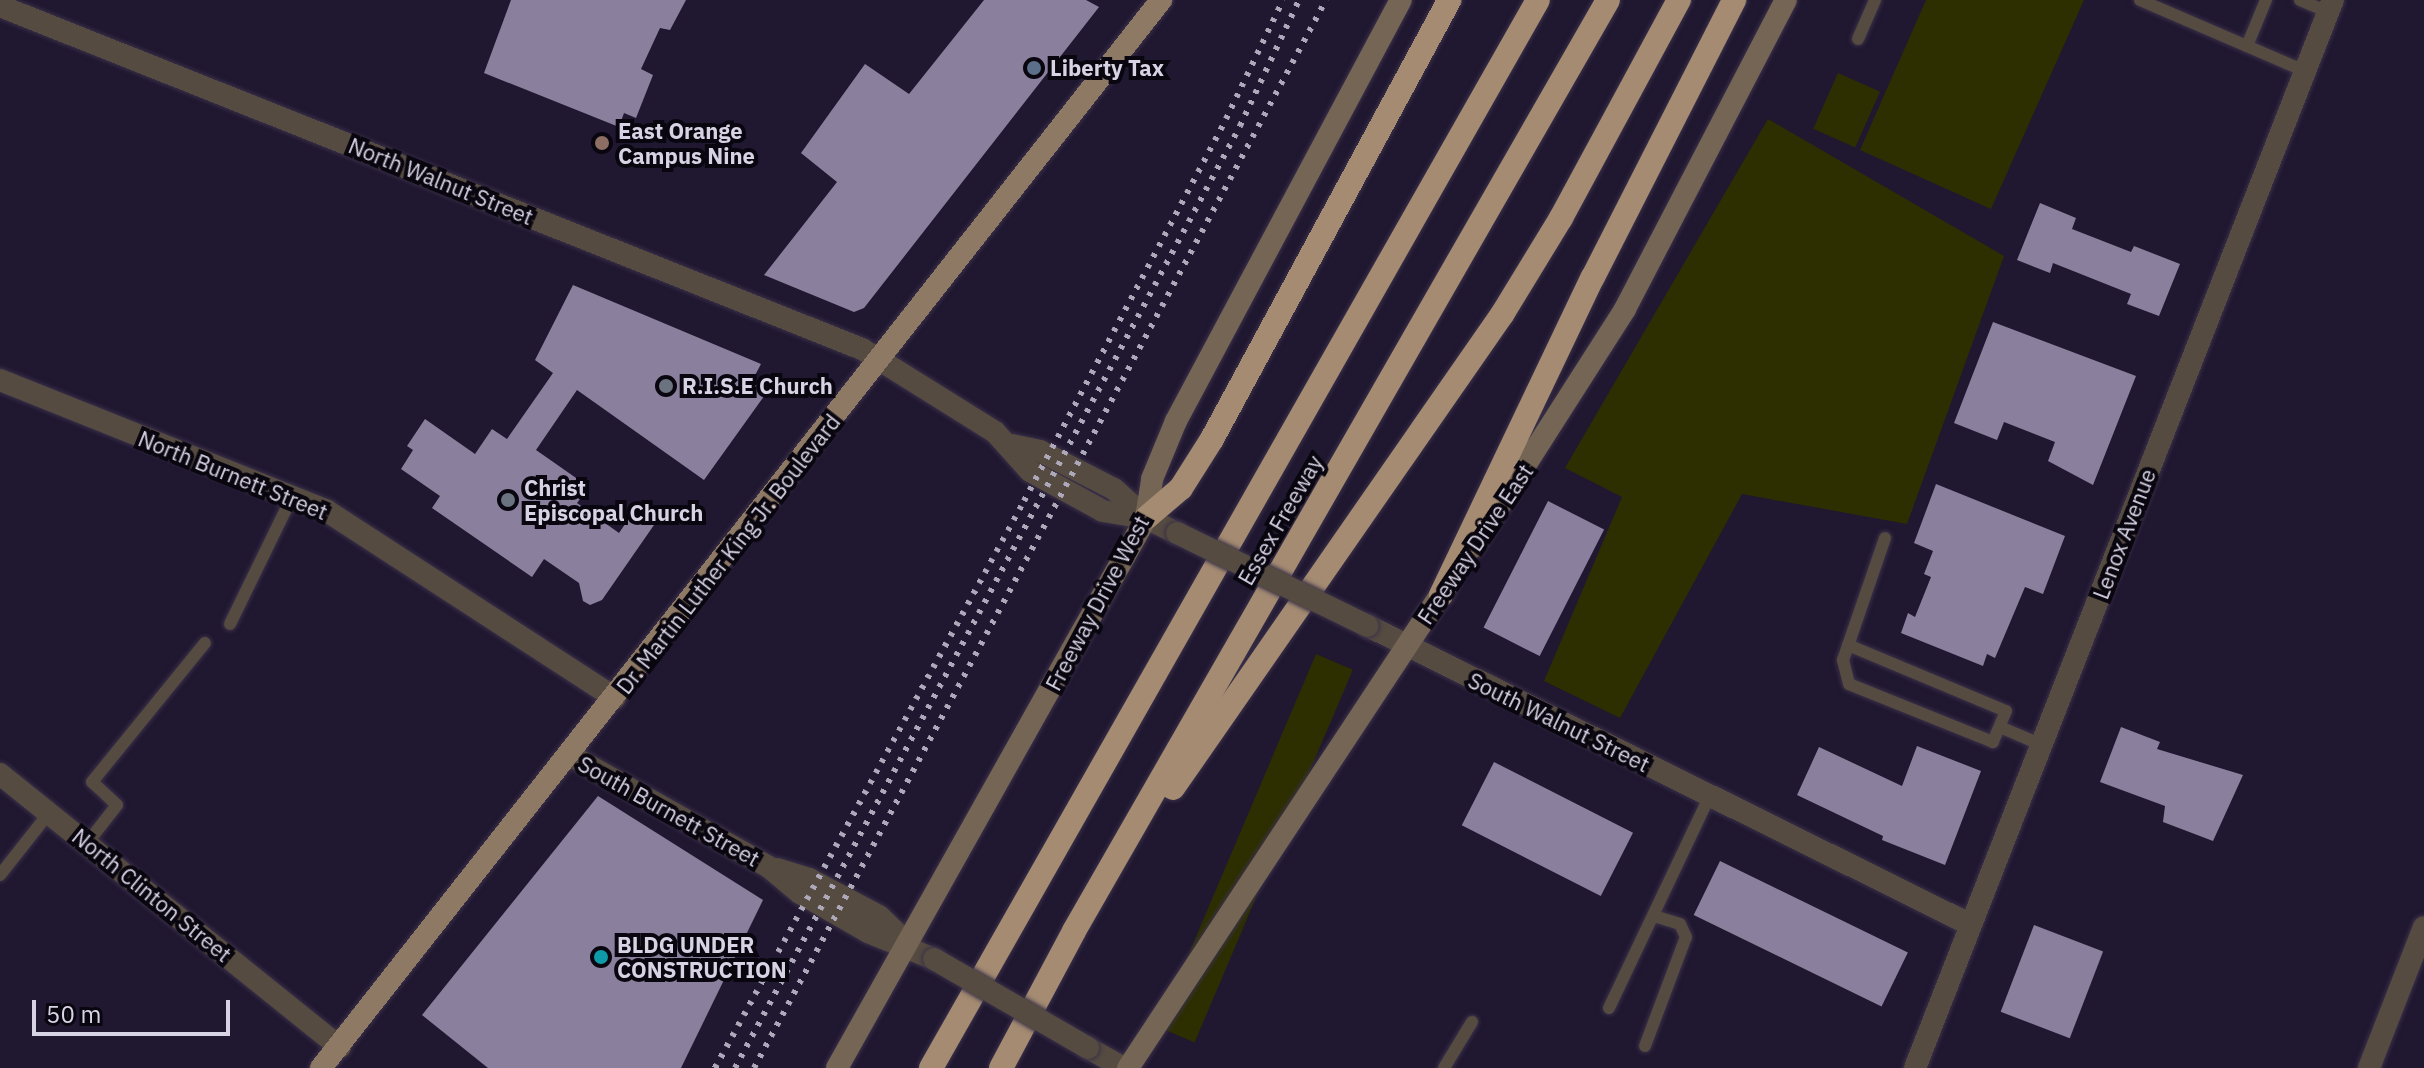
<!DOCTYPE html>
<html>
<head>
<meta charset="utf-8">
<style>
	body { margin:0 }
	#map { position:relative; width:2424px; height:1068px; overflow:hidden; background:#201730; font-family:"IBM Plex Sans",sans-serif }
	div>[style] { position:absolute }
	.green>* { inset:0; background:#2d2f00; transform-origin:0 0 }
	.building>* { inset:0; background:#8a809e; transform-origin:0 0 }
	.roads { filter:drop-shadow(0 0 2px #3a3149) drop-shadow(0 0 2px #3a3149) }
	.service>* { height:12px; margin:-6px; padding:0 6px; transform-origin:6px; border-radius:6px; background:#554b41 }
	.minor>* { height:22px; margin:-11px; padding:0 11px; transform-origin:11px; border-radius:11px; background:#554b41 }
	.tertiary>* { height:22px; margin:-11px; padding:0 11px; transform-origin:11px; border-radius:11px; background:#554b41 }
	.secondary>* { height:22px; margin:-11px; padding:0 11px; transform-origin:11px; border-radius:11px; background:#756555 }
	.primary>* { height:22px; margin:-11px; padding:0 11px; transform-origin:11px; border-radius:11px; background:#8e7965 }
	.motorway>* { height:24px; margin:-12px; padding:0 12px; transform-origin:12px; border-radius:12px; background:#a48b72 }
	.rail>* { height:6px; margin-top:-3px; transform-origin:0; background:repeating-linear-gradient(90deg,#aea8bb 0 4px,transparent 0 12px) }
	.bridges { filter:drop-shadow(0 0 2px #3a3149) drop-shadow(0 0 2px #3a3149) }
	.minor-bridge>* { height:22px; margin:-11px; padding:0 11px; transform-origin:11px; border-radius:11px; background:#554b41 }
	.dots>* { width:22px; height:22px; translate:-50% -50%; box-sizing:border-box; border:4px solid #09060f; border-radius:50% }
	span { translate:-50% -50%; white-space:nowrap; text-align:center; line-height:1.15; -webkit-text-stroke:8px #09060f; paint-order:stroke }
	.poi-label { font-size:22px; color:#d8d3e4; font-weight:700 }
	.left { translate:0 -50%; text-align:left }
	.street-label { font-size:22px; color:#d8d3e4 }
	.scale { position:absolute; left:32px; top:1000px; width:198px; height:36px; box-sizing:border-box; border:4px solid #d8d3e4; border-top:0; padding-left:10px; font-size:24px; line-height:28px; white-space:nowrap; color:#d8d3e4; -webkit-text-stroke:6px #09060f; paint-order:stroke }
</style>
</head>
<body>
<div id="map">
	<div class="green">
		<div style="clip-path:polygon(1926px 0,2084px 0,1991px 209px,1860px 150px)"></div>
		<div style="left:1838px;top:73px;width:46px;height:61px;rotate:24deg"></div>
		<div style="clip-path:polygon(1768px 119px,2004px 256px,1907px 524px,1742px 494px,1620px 718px,1544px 681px,1622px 497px,1565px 468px)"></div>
		<div style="left:1316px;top:654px;width:40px;height:405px;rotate:23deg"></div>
	</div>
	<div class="building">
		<div style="clip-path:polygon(511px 0,686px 0,670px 30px,660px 28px,641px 69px,653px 75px,636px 118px,624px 113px,619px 127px,484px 73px)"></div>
		<div style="clip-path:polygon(984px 0,1086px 0,1099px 7px,864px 308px,854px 312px,764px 275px,837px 182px,801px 153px,865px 64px,909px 94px)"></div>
		<div style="clip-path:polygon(2040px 203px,2076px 218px,2072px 229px,2131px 252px,2134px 246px,2180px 264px,2159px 316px,2127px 304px,2131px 294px,2053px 263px,2050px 273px,2017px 260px)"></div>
		<div style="clip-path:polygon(573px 285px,761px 364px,752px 381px,767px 392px,704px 480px,577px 390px,536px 450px,589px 487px,577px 503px,619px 533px,634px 511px,654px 525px,602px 600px,590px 605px,583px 601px,579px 583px,544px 559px,532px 577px,432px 508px,440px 496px,401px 469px,413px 450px,407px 446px,425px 419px,475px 454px,492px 429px,507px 439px,553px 373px,535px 360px)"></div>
		<div style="clip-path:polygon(1993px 322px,2136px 376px,2093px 485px,2048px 461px,2055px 442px,2004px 422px,1997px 440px,1954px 423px)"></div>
		<div style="clip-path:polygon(1936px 484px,2065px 536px,2043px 594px,2025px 587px,1995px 658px,1987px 654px,1983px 666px,1901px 633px,1908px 613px,1915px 617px,1931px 577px,1924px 574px,1933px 551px,1914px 543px)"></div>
		<div style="left:1548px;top:501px;width:63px;height:142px;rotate:27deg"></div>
		<div style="clip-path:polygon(2121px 727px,2160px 742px,2157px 749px,2243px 775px,2213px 841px,2163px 822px,2165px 806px,2100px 782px)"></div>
		<div style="clip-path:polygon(1917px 746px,1981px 771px,1945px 865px,1882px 840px,1883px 836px,1797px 795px,1819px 747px,1902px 786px)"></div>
		<div style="left:1494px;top:762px;width:156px;height:71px;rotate:27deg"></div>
		<div style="clip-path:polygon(598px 796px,763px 900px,681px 1068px,488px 1068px,422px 1015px)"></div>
		<div style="left:1720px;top:861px;width:209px;height:60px;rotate:26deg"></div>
		<div style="left:2034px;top:925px;width:74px;height:93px;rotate:21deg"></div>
	</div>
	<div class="roads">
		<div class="service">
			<div style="left:2140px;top:0;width:180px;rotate:23.3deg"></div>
			<div style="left:2300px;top:0;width:30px;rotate:23deg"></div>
			<div style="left:1858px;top:39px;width:43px;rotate:-66.4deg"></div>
			<div style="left:2247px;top:46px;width:50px;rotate:-67.6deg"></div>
			<div style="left:230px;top:624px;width:141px;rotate:-64deg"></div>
			<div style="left:1848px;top:645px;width:171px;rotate:22.7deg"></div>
			<div style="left:2006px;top:711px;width:34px;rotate:113deg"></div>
			<div style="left:1993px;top:742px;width:155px;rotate:-158.1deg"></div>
			<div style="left:1849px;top:684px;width:25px;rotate:-104deg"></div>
			<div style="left:1843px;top:660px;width:129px;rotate:-71deg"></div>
			<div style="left:2000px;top:727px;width:46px;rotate:23.2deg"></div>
			<div style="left:88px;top:842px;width:47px;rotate:-51.9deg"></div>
			<div style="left:117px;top:805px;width:34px;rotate:-137deg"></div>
			<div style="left:92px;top:782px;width:179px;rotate:-50.9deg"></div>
			<div style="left:0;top:875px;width:79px;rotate:-51.7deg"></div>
			<div style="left:1609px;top:1008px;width:233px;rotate:-64.6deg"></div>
			<div style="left:1645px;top:1046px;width:116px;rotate:-69.4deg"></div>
			<div style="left:1686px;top:937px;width:14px;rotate:-115deg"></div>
			<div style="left:1680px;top:924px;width:28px;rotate:-163deg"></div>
			<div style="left:1444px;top:1068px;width:54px;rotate:-58.7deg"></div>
		</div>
		<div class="minor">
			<div style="left:0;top:6px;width:928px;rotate:21.7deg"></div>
			<div style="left:862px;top:349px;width:157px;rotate:32deg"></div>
			<div style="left:995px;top:432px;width:52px;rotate:48.1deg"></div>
			<div style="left:1030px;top:471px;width:83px;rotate:28.7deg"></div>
			<div style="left:1103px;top:511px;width:44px;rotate:9.2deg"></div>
			<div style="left:1146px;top:518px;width:34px;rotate:26deg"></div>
			<div style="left:0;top:380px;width:352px;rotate:21.8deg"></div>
			<div style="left:327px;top:511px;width:343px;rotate:33deg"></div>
			<div style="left:1012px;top:445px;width:29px;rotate:12deg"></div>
			<div style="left:1040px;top:451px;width:83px;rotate:27.2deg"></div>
			<div style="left:1114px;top:489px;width:43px;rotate:42.2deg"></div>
			<div style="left:1368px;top:626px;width:673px;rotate:26.37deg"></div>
			<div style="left:570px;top:755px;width:228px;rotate:29.4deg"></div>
			<div style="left:769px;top:867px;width:40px;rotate:40deg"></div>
			<div style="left:800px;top:893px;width:78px;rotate:29.8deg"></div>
			<div style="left:868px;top:932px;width:71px;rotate:22.2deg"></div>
			<div style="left:777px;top:869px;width:34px;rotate:17deg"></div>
			<div style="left:809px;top:879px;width:79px;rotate:27.9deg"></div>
			<div style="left:879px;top:916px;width:33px;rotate:44deg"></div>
			<div style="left:1088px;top:1048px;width:41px;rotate:29.1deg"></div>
			<div style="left:1915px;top:1068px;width:1147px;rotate:-68.63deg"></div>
			<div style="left:2369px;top:1068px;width:151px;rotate:-68.7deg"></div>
		</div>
		<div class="tertiary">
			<div style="left:0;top:774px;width:436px;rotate:38.8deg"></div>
		</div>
		<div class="secondary">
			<div style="left:1473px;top:547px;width:282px;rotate:-57.4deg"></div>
			<div style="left:1625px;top:309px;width:348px;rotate:-62.5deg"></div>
			<div style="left:837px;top:1068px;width:631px;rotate:-60.67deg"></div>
			<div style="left:1146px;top:518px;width:39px;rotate:-81deg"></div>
			<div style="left:1152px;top:479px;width:63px;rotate:-67.5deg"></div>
			<div style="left:1176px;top:421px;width:477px;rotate:-61.9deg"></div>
			<div style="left:1128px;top:1068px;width:582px;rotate:-56.56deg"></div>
		</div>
		<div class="primary">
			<div style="left:321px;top:1068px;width:1359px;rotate:-51.81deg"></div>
		</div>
		<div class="motorway">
			<div style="left:1146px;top:518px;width:46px;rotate:-40.6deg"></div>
			<div style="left:1181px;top:488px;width:58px;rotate:-57.7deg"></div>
			<div style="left:1212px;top:439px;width:499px;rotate:-61.6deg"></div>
			<div style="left:1441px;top:595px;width:352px;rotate:-64.5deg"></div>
			<div style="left:1593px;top:277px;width:311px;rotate:-63deg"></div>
			<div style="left:1173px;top:788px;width:578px;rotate:-55.21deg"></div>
			<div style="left:1503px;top:313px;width:111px;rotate:-58.6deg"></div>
			<div style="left:1561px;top:218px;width:248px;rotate:-61.6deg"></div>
			<div style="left:931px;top:1068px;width:1228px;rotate:-60.39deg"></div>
			<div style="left:1001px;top:1068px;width:155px;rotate:-61.9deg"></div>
			<div style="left:1074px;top:931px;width:1073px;rotate:-60.16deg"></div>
		</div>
	</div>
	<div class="rail">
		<div style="left:715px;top:1068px;width:646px;rotate:-61.41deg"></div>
		<div style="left:1024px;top:501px;width:432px;rotate:-62.1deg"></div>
		<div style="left:1226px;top:119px;width:132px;rotate:-64.4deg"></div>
		<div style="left:735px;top:1068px;width:1069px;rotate:-61.8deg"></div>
		<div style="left:1240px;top:126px;width:139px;rotate:-64.9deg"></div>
		<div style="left:754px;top:1068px;width:1212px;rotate:-61.83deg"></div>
	</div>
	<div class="bridges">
		<div class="minor-bridge">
			<div style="left:1177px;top:533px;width:212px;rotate:26deg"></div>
			<div style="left:934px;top:959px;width:178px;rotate:30deg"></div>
		</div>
	</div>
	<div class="dots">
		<div style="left:1034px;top:68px;background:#5c6f8a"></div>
		<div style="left:602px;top:143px;background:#8d6e63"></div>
		<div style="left:666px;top:386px;background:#6b7280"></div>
		<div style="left:508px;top:500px;background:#6b7280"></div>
		<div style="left:601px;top:957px;background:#0f9aa8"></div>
	</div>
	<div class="poi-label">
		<span class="left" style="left:1050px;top:68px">Liberty Tax</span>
		<span class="left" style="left:618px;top:143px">East Orange<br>Campus Nine</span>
		<span class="left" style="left:682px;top:386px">R.I.S.E Church</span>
		<span class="left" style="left:524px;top:500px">Christ<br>Episcopal Church</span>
		<span class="left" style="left:617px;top:957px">BLDG UNDER<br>CONSTRUCTION</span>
	</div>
	<div class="street-label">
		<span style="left:441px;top:181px;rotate:22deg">North Walnut Street</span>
		<span style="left:233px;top:475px;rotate:22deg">North Burnett Street</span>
		<span style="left:1280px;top:520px;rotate:-60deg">Essex Freeway</span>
		<span style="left:2124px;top:534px;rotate:-69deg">Lenox Avenue</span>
		<span style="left:1475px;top:544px;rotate:-56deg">Freeway Drive East</span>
		<span style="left:728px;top:554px;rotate:-52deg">Dr. Martin Luther King Jr. Boulevard</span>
		<span style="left:1097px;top:603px;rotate:-62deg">Freeway Drive West</span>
		<span style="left:1559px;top:722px;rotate:26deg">South Walnut Street</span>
		<span style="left:669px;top:811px;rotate:29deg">South Burnett Street</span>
		<span style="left:152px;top:895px;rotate:39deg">North Clinton Street</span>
	</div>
	<div class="scale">50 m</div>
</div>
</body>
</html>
